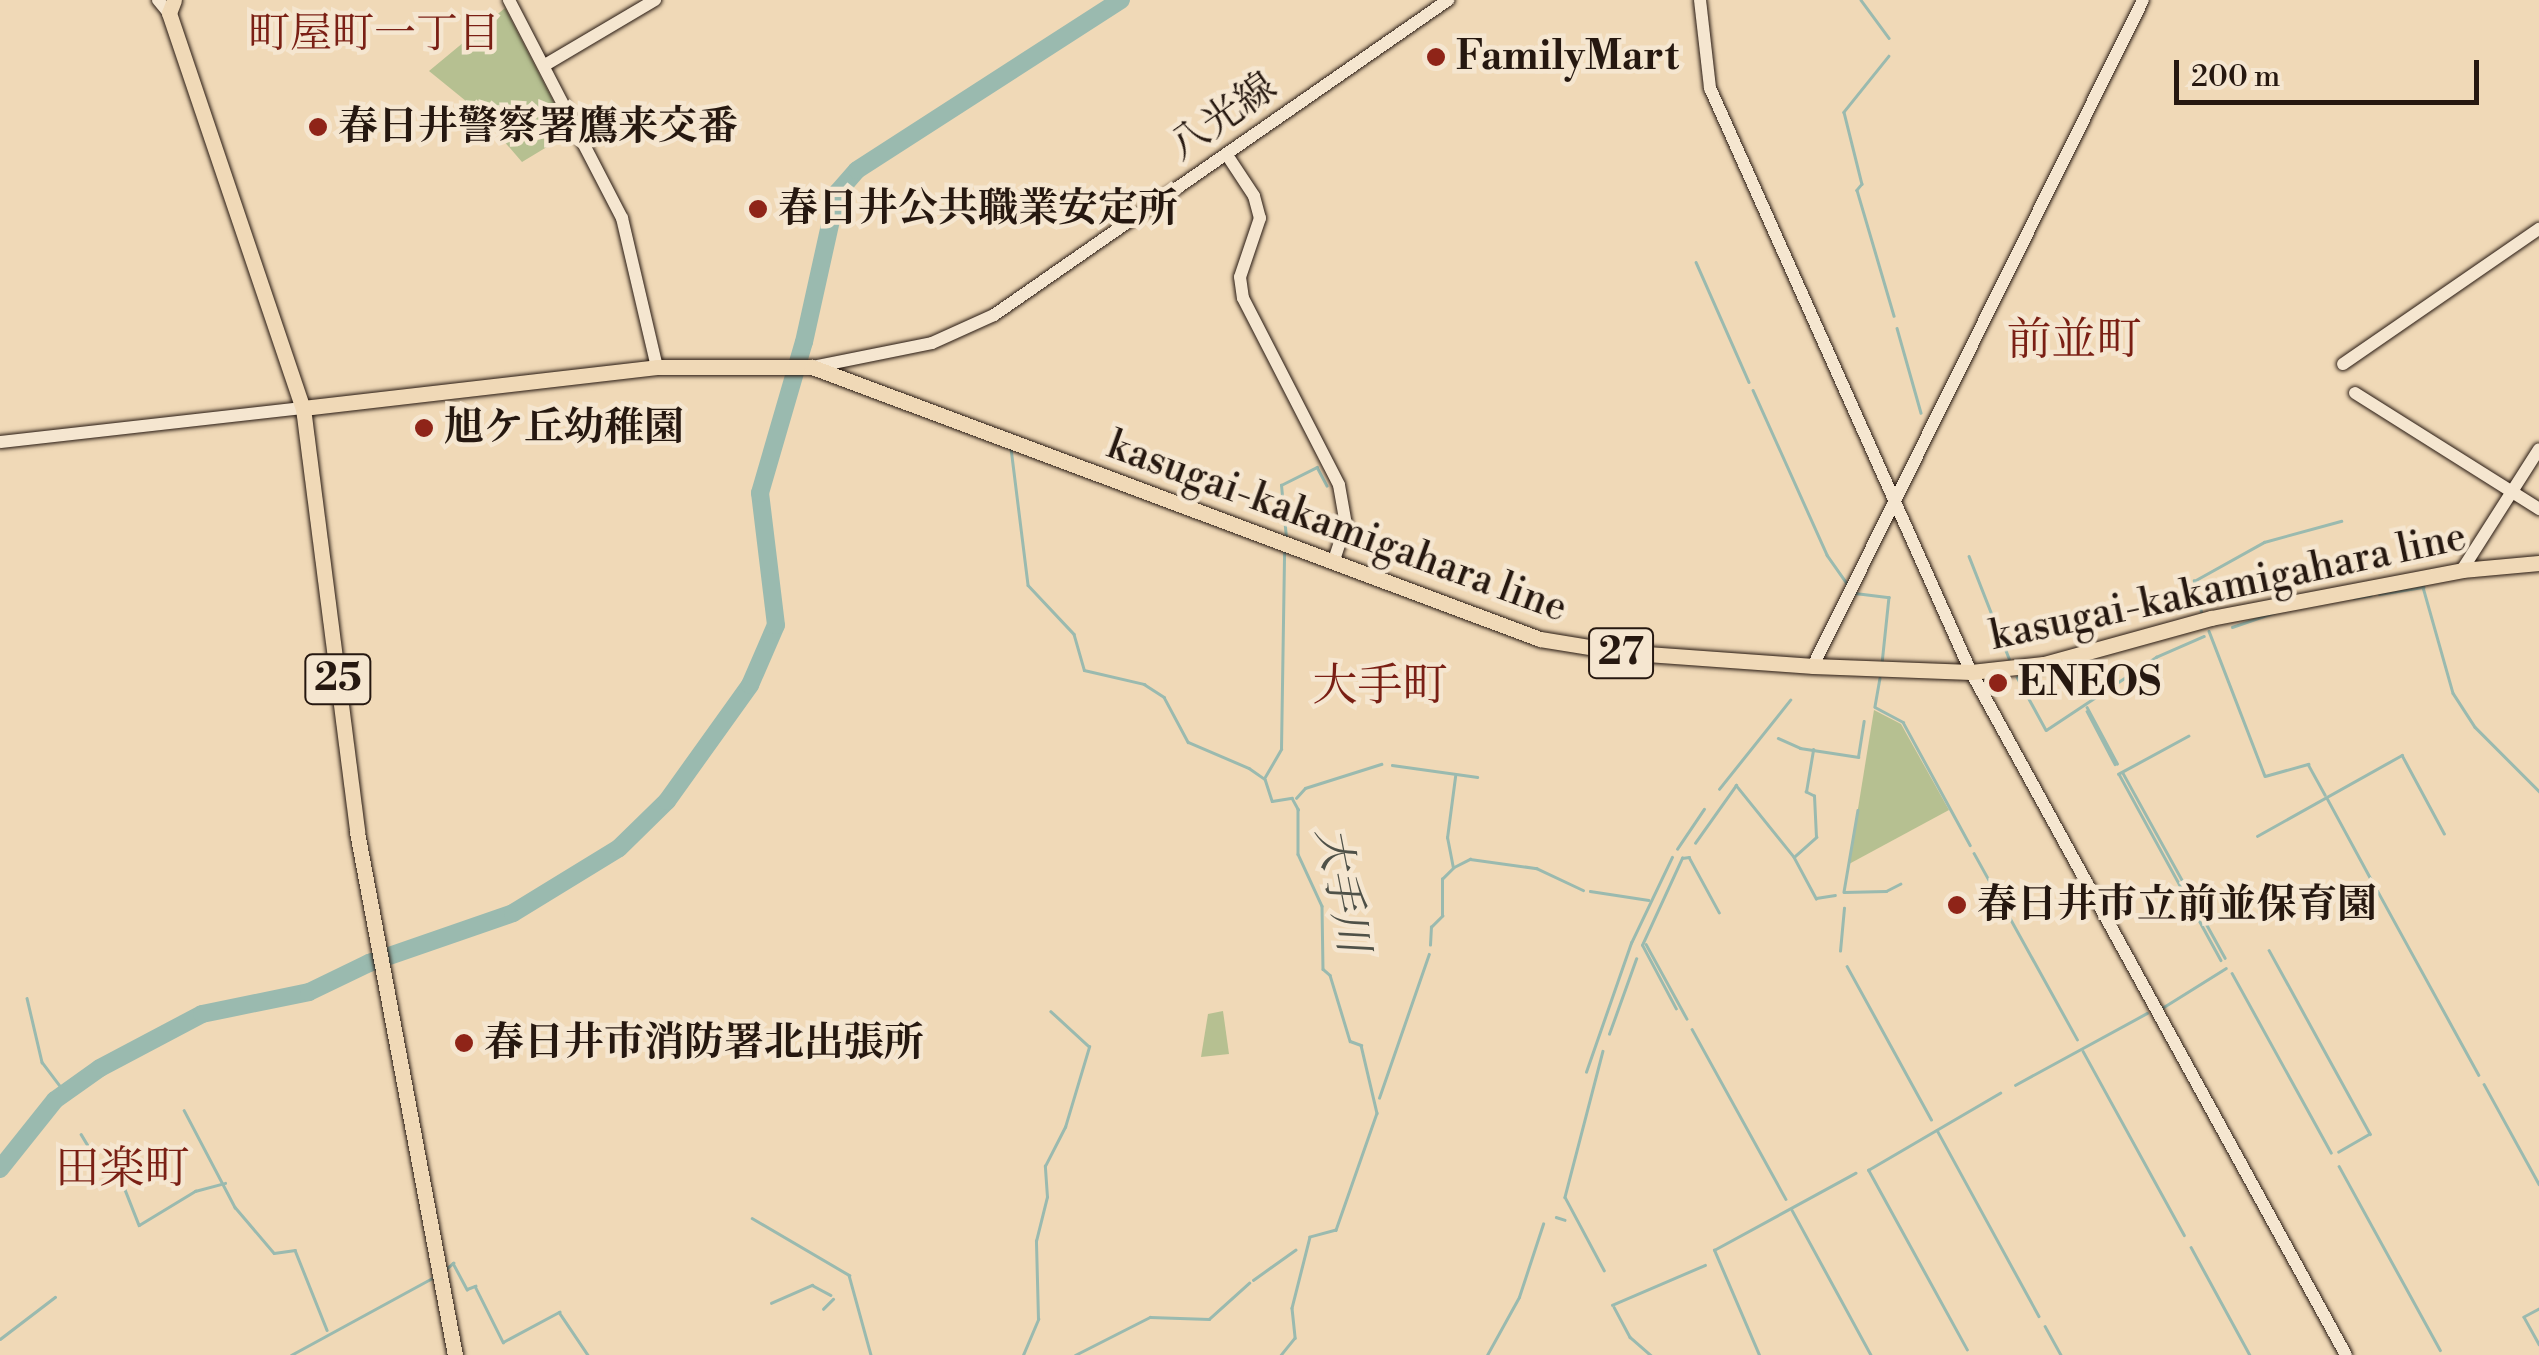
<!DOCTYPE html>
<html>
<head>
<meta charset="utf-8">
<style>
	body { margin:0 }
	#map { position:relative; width:2539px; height:1355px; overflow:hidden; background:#f0d9b7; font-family:"Libre Bodoni","Noto Serif JP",serif }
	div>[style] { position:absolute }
	.green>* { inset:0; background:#b6c091 }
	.stream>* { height:2.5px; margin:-1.25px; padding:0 1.25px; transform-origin:1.25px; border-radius:1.25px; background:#9abaaf }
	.river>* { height:18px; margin:-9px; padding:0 9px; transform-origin:9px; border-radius:9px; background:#9abaaf }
	.roads { filter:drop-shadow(0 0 2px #261810) drop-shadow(0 0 2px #261810) }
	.secondary>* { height:12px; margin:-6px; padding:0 6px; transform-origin:6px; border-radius:6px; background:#f5e6d0 }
	.primary>* { height:15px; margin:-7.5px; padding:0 7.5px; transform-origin:7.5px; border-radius:7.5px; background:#f0d9b7 }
	.dots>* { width:28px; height:28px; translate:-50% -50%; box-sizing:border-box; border:5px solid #f5e6d0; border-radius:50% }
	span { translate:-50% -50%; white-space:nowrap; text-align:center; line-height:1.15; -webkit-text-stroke:9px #f5e6d0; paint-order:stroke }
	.shield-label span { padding:2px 8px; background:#f5e6d0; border:2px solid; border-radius:8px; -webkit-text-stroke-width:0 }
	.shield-label { font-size:38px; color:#261810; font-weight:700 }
	.poi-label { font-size:40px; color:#261810; font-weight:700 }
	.left { translate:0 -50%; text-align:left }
	.street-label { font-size:40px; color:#261810 }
	.neighbourhood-label { font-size:42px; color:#7a1f14 }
	.water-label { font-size:42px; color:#4f5148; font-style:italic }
	.quarter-label { font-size:45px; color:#7a1f14 }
	.scale { position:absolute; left:2174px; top:60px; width:305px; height:45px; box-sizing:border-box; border:5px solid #261810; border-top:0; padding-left:12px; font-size:30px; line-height:35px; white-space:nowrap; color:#261810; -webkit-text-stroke:8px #f5e6d0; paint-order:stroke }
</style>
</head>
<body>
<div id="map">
	<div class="green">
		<div style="clip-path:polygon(505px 8px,570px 133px,522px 162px,477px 110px,429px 71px)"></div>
		<div style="clip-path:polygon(1874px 710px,1901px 724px,1949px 810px,1849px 864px)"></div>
		<div style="clip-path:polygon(1223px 1011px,1229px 1054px,1201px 1057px,1208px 1014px)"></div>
	</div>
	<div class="stream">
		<div style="left:1861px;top:0;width:47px;rotate:53.6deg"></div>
		<div style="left:1889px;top:56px;width:72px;rotate:128.8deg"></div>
		<div style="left:1844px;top:112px;width:74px;rotate:76deg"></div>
		<div style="left:1862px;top:184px;width:8px;rotate:130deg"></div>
		<div style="left:1857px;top:190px;width:131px;rotate:73.6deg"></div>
		<div style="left:1696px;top:262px;width:131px;rotate:66.2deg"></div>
		<div style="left:1897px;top:328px;width:88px;rotate:74.2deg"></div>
		<div style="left:1753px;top:390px;width:181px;rotate:65.8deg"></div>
		<div style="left:1827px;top:555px;width:35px;rotate:55deg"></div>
		<div style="left:1011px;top:448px;width:138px;rotate:82.9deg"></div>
		<div style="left:1028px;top:585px;width:67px;rotate:46.8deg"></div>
		<div style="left:1074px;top:634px;width:37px;rotate:74deg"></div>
		<div style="left:1084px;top:670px;width:62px;rotate:13.1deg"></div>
		<div style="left:1144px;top:684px;width:24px;rotate:33deg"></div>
		<div style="left:1164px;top:697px;width:51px;rotate:61.9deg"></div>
		<div style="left:1188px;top:742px;width:66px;rotate:23.1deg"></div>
		<div style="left:1249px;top:768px;width:19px;rotate:35deg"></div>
		<div style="left:1265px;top:779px;width:23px;rotate:72deg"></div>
		<div style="left:1272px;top:801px;width:20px;rotate:-9deg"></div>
		<div style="left:1292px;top:798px;width:13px;rotate:61deg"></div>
		<div style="left:1298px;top:809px;width:45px;rotate:90deg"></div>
		<div style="left:1298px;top:854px;width:57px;rotate:65.2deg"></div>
		<div style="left:1322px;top:906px;width:63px;rotate:89.1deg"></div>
		<div style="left:1323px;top:969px;width:9px;rotate:41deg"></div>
		<div style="left:1330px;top:975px;width:69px;rotate:73.1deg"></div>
		<div style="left:1350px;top:1041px;width:12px;rotate:20deg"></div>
		<div style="left:1361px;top:1045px;width:70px;rotate:76.8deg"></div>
		<div style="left:1377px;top:1113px;width:124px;rotate:109.3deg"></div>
		<div style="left:1336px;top:1230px;width:27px;rotate:165deg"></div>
		<div style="left:1310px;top:1237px;width:73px;rotate:104.2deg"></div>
		<div style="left:1292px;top:1308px;width:30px;rotate:84deg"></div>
		<div style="left:1295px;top:1338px;width:22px;rotate:129deg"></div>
		<div style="left:1286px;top:538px;width:53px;rotate:-95.4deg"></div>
		<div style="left:1281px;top:485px;width:40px;rotate:-26.6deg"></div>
		<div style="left:1317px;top:467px;width:21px;rotate:62deg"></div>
		<div style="left:1969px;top:556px;width:110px;rotate:68.6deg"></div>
		<div style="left:1855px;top:593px;width:34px;rotate:7deg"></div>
		<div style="left:1889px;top:597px;width:67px;rotate:96deg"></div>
		<div style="left:2379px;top:594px;width:45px;rotate:-9deg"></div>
		<div style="left:2423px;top:587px;width:110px;rotate:74.2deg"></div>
		<div style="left:2453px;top:693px;width:40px;rotate:57.1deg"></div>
		<div style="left:2475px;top:727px;width:91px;rotate:45deg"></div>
		<div style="left:2354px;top:598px;width:17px;rotate:-10deg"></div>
		<div style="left:2201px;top:612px;width:32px;rotate:-103deg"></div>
		<div style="left:2194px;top:581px;width:80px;rotate:-29.1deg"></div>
		<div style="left:2264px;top:542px;width:80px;rotate:-15.3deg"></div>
		<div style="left:2232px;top:627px;width:43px;rotate:-18.9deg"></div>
		<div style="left:2209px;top:631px;width:155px;rotate:68.9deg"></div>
		<div style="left:2265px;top:776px;width:45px;rotate:-15.6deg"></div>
		<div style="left:2308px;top:764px;width:35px;rotate:61deg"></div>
		<div style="left:2017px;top:677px;width:60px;rotate:61.3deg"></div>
		<div style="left:2046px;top:730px;width:132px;rotate:-33.6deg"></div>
		<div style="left:2156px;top:657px;width:52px;rotate:-23.6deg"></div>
		<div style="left:1880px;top:678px;width:29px;rotate:100deg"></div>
		<div style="left:1875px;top:707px;width:32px;rotate:28deg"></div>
		<div style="left:1903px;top:722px;width:140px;rotate:61.4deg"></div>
		<div style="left:2087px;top:707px;width:64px;rotate:61.8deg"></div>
		<div style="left:2087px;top:711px;width:60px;rotate:62.2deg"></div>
		<div style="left:2189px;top:736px;width:80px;rotate:151.5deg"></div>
		<div style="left:2119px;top:774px;width:212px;rotate:61.3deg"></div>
		<div style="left:1778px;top:738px;width:24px;rotate:24deg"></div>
		<div style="left:1800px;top:748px;width:59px;rotate:8.8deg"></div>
		<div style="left:1858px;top:757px;width:36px;rotate:-81deg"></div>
		<div style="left:1392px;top:765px;width:86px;rotate:8deg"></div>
		<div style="left:2123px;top:773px;width:211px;rotate:61.1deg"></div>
		<div style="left:1265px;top:777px;width:32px;rotate:-60deg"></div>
		<div style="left:1281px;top:749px;width:198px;rotate:-89.1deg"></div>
		<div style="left:1719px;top:789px;width:114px;rotate:-51.4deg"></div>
		<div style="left:1296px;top:798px;width:13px;rotate:-48deg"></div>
		<div style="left:1305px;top:788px;width:80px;rotate:-17.5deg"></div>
		<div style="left:2327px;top:798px;width:92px;rotate:61.5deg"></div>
		<div style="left:1858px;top:810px;width:83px;rotate:99.7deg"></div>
		<div style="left:1844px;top:892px;width:42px;rotate:-1.4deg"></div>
		<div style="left:1886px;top:891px;width:16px;rotate:-27deg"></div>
		<div style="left:2257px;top:836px;width:166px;rotate:-29.2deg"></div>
		<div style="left:2402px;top:755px;width:89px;rotate:61.7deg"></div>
		<div style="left:1695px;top:843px;width:71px;rotate:-54.7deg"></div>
		<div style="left:1736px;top:785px;width:92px;rotate:51.1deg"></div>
		<div style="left:1794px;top:857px;width:47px;rotate:61.8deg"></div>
		<div style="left:1816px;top:898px;width:19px;rotate:-9deg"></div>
		<div style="left:1677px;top:849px;width:48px;rotate:-56deg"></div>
		<div style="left:1974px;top:853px;width:213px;rotate:61deg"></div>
		<div style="left:1794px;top:857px;width:30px;rotate:-42deg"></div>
		<div style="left:1816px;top:837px;width:41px;rotate:-92.8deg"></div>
		<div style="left:1814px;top:796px;width:9px;rotate:-153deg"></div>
		<div style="left:1806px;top:792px;width:43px;rotate:-80.5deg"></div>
		<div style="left:1454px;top:867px;width:18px;rotate:-27deg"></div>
		<div style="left:1470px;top:859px;width:67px;rotate:7.8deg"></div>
		<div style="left:1536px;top:868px;width:52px;rotate:25.1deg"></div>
		<div style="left:2376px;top:888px;width:213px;rotate:61.2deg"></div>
		<div style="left:1590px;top:891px;width:59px;rotate:8.8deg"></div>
		<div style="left:1646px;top:944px;width:85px;rotate:61.3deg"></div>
		<div style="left:1430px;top:945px;width:18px;rotate:-87deg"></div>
		<div style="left:1431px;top:927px;width:16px;rotate:-45deg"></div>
		<div style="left:1442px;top:916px;width:37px;rotate:-90deg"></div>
		<div style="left:1442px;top:879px;width:16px;rotate:-45deg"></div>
		<div style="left:1453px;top:868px;width:31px;rotate:-101deg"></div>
		<div style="left:1447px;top:838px;width:62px;rotate:-82.5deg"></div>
		<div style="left:2269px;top:950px;width:210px;rotate:61.2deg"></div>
		<div style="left:2370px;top:1134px;width:36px;rotate:150deg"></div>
		<div style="left:1840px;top:951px;width:43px;rotate:-84.7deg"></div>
		<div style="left:1847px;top:966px;width:175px;rotate:61.2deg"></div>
		<div style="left:2232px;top:973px;width:205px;rotate:61.1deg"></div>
		<div style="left:27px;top:998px;width:66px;rotate:76.8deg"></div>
		<div style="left:42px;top:1062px;width:38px;rotate:53deg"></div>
		<div style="left:2162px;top:1008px;width:75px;rotate:-32deg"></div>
		<div style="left:1676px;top:1009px;width:72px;rotate:-118deg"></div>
		<div style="left:1642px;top:945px;width:96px;rotate:-65.3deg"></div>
		<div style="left:1682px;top:858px;width:7px;rotate:-8deg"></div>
		<div style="left:1689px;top:857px;width:63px;rotate:61.4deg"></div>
		<div style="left:1692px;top:1029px;width:194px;rotate:61.1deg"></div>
		<div style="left:1609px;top:1034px;width:80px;rotate:-70.2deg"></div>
		<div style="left:1603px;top:1051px;width:151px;rotate:104.6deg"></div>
		<div style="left:1565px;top:1197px;width:83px;rotate:61.9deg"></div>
		<div style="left:2083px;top:1051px;width:210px;rotate:61.2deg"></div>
		<div style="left:1586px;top:1072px;width:137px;rotate:-70.8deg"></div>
		<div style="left:1631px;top:943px;width:95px;rotate:-64.5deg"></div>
		<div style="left:2484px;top:1084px;width:114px;rotate:61.2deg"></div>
		<div style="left:2015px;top:1085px;width:150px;rotate:-28.6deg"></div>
		<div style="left:1379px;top:1098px;width:152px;rotate:-70.9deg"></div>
		<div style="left:184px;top:1110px;width:110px;rotate:62.3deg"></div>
		<div style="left:235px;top:1207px;width:60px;rotate:49.7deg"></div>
		<div style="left:274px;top:1253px;width:21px;rotate:-8deg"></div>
		<div style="left:295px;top:1250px;width:86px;rotate:68.2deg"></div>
		<div style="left:1937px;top:1130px;width:212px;rotate:61.3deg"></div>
		<div style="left:81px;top:1134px;width:35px;rotate:59deg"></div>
		<div style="left:99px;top:1164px;width:15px;rotate:-20deg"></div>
		<div style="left:113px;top:1159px;width:71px;rotate:68.5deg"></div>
		<div style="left:139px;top:1225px;width:66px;rotate:-31.3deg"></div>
		<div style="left:195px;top:1191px;width:31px;rotate:-15deg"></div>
		<div style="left:2339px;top:1166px;width:210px;rotate:61.2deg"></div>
		<div style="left:1792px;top:1210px;width:165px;rotate:61.4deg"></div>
		<div style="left:1556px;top:1217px;width:9px;rotate:18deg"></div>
		<div style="left:752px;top:1218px;width:113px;rotate:30.4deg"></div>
		<div style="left:849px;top:1275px;width:83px;rotate:74.6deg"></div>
		<div style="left:2191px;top:1247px;width:123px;rotate:61.4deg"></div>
		<div style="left:445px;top:1270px;width:11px;rotate:-41deg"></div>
		<div style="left:453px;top:1263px;width:30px;rotate:62deg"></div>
		<div style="left:467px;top:1289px;width:9px;rotate:-21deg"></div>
		<div style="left:475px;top:1286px;width:63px;rotate:63.4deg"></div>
		<div style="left:503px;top:1342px;width:64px;rotate:-28.2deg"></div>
		<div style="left:559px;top:1312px;width:52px;rotate:56deg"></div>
		<div style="left:1253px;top:1280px;width:52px;rotate:-35.5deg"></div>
		<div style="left:771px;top:1303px;width:45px;rotate:-23.7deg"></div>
		<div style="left:812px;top:1285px;width:21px;rotate:28deg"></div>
		<div style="left:1612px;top:1305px;width:101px;rotate:-23.3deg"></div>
		<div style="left:1614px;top:1307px;width:34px;rotate:62deg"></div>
		<div style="left:1630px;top:1337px;width:28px;rotate:41deg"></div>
		<div style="left:823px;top:1309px;width:14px;rotate:-45deg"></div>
		<div style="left:2539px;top:1309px;width:17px;rotate:152deg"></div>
		<div style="left:2524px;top:1317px;width:31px;rotate:61deg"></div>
		<div style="left:2045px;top:1326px;width:33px;rotate:61deg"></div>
		<div style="left:0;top:1339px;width:69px;rotate:-37.4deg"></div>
		<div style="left:1967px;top:1350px;width:205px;rotate:-118.8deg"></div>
		<div style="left:1868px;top:1170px;width:153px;rotate:-30.3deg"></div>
		<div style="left:291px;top:1355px;width:163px;rotate:-28.6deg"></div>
		<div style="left:1023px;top:1355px;width:39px;rotate:-67deg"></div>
		<div style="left:1038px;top:1319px;width:78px;rotate:-91.5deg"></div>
		<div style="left:1036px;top:1241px;width:45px;rotate:-76deg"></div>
		<div style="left:1047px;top:1197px;width:31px;rotate:-94deg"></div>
		<div style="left:1045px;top:1166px;width:44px;rotate:-62.9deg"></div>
		<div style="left:1065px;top:1127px;width:84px;rotate:-73.3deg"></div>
		<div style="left:1089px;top:1047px;width:52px;rotate:-137.4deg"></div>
		<div style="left:1075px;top:1355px;width:84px;rotate:-26.9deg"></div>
		<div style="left:1150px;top:1317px;width:59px;rotate:1.9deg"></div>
		<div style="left:1209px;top:1319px;width:54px;rotate:-42deg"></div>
		<div style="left:1487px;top:1355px;width:66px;rotate:-61.1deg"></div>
		<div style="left:1519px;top:1297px;width:77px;rotate:-71.8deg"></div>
		<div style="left:1759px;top:1355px;width:114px;rotate:-113.2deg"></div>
		<div style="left:1714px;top:1250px;width:161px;rotate:-28.6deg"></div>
	</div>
	<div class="river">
		<div style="left:0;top:1169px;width:88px;rotate:-51.4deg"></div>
		<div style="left:55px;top:1100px;width:55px;rotate:-35.4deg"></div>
		<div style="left:100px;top:1068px;width:115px;rotate:-27.9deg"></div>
		<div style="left:202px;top:1014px;width:109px;rotate:-11.6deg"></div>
		<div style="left:309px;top:992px;width:67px;rotate:-25.8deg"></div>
		<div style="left:369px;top:963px;width:152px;rotate:-19.1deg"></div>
		<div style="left:513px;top:913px;width:124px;rotate:-31.5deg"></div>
		<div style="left:619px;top:848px;width:67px;rotate:-44.4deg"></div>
		<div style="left:667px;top:801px;width:143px;rotate:-54.4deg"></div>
		<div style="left:750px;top:685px;width:65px;rotate:-66.6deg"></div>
		<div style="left:776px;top:625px;width:133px;rotate:-96.9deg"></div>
		<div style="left:760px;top:493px;width:157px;rotate:-73.8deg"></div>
		<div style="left:804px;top:342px;width:153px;rotate:-77.5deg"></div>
		<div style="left:837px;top:193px;width:30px;rotate:-49deg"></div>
		<div style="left:857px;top:170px;width:314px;rotate:-32.8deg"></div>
	</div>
	<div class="roads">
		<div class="secondary">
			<div style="left:158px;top:0;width:17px;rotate:50deg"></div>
			<div style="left:509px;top:0;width:246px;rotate:62.6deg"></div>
			<div style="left:622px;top:218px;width:153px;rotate:76.8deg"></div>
			<div style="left:1700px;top:0;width:89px;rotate:83.5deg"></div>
			<div style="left:1710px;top:88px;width:640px;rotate:65.92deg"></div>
			<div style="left:1971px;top:672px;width:779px;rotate:61.23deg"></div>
			<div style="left:545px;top:65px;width:128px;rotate:-30.6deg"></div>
			<div style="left:1227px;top:155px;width:49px;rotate:56.6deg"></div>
			<div style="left:1254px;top:196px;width:23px;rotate:75deg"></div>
			<div style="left:1260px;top:218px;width:62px;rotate:108.7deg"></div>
			<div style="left:1240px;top:277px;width:21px;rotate:82deg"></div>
			<div style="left:1243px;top:298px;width:210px;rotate:62.8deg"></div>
			<div style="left:1339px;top:485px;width:40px;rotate:80deg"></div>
			<div style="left:1346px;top:524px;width:41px;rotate:108.4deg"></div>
			<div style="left:2343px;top:364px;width:238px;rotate:-34.6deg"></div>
			<div style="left:813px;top:367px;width:121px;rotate:-11.4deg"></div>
			<div style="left:932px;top:343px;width:68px;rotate:-24.3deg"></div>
			<div style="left:994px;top:315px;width:553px;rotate:-34.75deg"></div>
			<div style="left:2355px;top:393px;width:218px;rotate:32.2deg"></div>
			<div style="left:0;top:442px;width:305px;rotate:-6.4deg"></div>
			<div style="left:2462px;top:570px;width:143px;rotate:-57.5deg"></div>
			<div style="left:1813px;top:666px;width:743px;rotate:-63.64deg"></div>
		</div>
		<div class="primary">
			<div style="left:174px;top:0;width:14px;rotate:111deg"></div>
			<div style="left:169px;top:13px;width:417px;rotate:71.3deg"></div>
			<div style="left:303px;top:408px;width:427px;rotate:82.7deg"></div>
			<div style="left:357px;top:832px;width:532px;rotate:79.39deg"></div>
			<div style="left:303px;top:408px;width:356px;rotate:-6.6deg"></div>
			<div style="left:657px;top:367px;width:155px"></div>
			<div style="left:812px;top:367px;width:777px;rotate:20.49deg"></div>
			<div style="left:1540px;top:639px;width:80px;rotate:9.3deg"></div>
			<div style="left:1619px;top:652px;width:195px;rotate:4.1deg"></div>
			<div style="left:1813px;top:666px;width:158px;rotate:2.2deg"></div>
			<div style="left:1971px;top:672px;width:73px;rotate:-6.3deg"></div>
			<div style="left:2044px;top:664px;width:173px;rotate:-15.4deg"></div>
			<div style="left:2211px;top:618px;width:256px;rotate:-10.8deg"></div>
			<div style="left:2462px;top:570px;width:77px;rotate:-5.2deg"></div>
		</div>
	</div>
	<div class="dots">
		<div style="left:1436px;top:57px;background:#8f2418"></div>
		<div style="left:318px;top:127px;background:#8f2418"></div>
		<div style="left:758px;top:209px;background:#8f2418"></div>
		<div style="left:424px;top:428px;background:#8f2418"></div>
		<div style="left:1998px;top:683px;background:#8f2418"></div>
		<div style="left:1957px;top:905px;background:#8f2418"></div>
		<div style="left:464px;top:1043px;background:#8f2418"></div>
	</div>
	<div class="shield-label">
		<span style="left:1621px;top:653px">27</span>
		<span style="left:338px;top:679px">25</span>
	</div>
	<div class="poi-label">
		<span class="left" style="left:1456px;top:57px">FamilyMart</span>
		<span class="left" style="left:338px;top:127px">春日井警察署鷹来交番</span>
		<span class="left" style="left:778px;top:209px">春日井公共職業安定所</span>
		<span class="left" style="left:444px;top:428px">旭ケ丘幼稚園</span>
		<span class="left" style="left:2018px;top:683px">ENEOS</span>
		<span class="left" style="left:1977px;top:905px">春日井市立前並保育園</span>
		<span class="left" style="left:484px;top:1043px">春日井市消防署北出張所</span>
	</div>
	<div class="street-label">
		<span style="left:1223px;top:117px;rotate:-35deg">八光線</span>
		<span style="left:1337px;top:527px;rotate:20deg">kasugai-kakamigahara line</span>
		<span style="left:2228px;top:587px;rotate:-12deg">kasugai-kakamigahara line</span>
	</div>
	<div class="neighbourhood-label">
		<span style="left:374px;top:35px">町屋町一丁目</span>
	</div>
	<div class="water-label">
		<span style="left:1341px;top:890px;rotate:79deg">大手川</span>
	</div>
	<div class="quarter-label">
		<span style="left:2074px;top:341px">前並町</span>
		<span style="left:1380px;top:687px">大手町</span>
		<span style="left:122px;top:1170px">田楽町</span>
	</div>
	<div class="scale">200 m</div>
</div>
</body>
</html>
